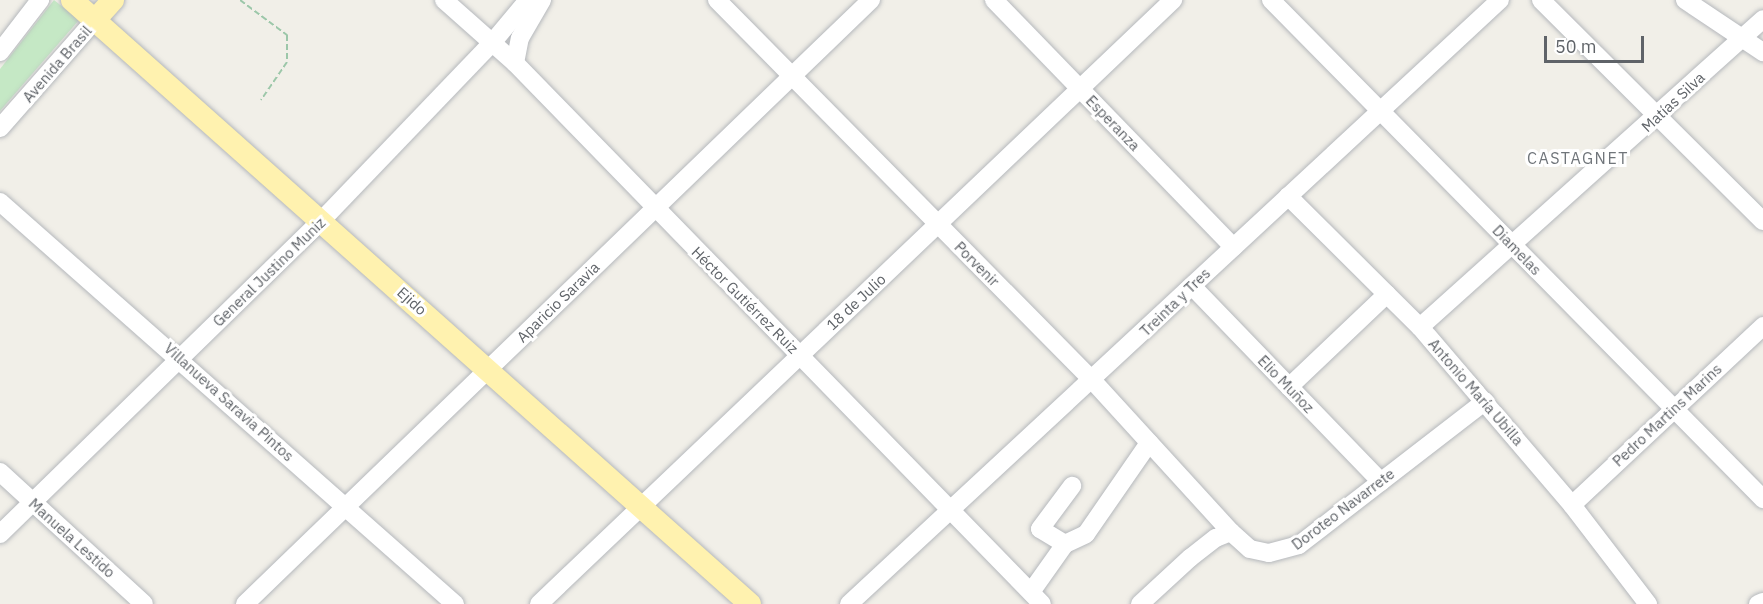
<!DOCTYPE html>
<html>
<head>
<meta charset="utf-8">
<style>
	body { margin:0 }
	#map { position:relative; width:1763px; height:604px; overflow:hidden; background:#f1efe8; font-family:"IBM Plex Sans",sans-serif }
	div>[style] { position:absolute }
	.green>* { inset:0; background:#c5e8c5 }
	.path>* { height:2px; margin-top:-1px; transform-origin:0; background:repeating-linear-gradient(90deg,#9cc7a9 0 6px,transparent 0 9px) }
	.roads { filter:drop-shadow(0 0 2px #b5b8bc) drop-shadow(0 0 2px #b5b8bc) }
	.minor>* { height:18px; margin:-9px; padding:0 9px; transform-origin:9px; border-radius:9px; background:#fff }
	.major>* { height:22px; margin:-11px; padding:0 11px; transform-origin:11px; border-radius:11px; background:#fff2af }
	span { translate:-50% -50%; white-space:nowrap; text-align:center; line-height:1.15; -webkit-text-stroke:6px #fff; paint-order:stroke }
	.street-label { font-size:15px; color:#5f6368 }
	.neighbourhood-label { font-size:16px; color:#70757a; letter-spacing:1.5px }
	.scale { position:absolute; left:1544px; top:36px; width:100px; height:27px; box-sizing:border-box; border:3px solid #5f6368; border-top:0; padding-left:8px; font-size:18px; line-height:21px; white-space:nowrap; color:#5f6368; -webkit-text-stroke:4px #fff; paint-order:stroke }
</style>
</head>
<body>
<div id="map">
	<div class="green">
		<div style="clip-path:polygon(54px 0,79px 20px,0 111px,0 69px)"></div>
	</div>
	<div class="path">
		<div style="left:240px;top:0;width:59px;rotate:36.7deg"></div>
		<div style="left:287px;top:35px;width:27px;rotate:90deg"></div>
		<div style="left:287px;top:62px;width:46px;rotate:124.4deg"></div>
	</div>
	<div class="roads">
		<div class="minor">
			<div style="left:444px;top:0;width:95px;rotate:41.6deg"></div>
			<div style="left:515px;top:63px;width:755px;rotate:45.75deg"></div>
			<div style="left:717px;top:0;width:535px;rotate:45.38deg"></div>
			<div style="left:1093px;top:381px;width:205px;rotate:47.6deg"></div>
			<div style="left:994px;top:0;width:344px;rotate:45.9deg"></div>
			<div style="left:1271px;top:0;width:701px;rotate:45.4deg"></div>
			<div style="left:1541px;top:0;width:313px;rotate:44.9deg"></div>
			<div style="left:1685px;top:0;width:94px;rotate:33.7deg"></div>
			<div style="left:0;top:52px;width:66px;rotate:-52.4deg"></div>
			<div style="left:515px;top:63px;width:25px;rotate:-79deg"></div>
			<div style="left:520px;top:38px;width:44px;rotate:-59.9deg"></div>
			<div style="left:0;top:128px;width:144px;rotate:-48.7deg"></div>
			<div style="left:1288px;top:196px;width:186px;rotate:44.8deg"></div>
			<div style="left:1420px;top:327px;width:234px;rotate:49.5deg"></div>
			<div style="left:1572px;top:505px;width:125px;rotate:52.5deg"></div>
			<div style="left:0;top:202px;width:607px;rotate:41.46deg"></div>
			<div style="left:1192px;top:286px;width:272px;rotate:46deg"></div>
			<div style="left:1420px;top:327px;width:461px;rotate:-41.9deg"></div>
			<div style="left:1289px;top:387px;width:135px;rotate:-43.5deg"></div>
			<div style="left:0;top:472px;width:195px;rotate:42.5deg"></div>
			<div style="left:1572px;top:505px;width:262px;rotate:-43.1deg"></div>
			<div style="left:0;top:534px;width:450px;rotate:-44.3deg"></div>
			<div style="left:322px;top:220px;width:245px;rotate:-46.2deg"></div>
			<div style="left:492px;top:43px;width:56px;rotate:-50.1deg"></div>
			<div style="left:1065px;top:544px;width:29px;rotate:-149deg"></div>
			<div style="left:1040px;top:529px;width:54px;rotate:-53.3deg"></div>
			<div style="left:1031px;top:592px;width:59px;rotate:-54.7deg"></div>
			<div style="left:1065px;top:544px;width:23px;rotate:-25deg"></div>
			<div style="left:1086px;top:534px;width:111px;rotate:-55.3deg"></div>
			<div style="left:245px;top:604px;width:870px;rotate:-43.98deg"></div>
			<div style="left:539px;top:604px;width:876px;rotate:-43.61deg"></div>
			<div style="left:849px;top:604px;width:888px;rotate:-42.86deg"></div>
			<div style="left:1140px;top:604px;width:68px;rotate:-42.6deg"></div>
			<div style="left:1190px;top:558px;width:33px;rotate:-38deg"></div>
			<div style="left:1216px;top:538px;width:16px;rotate:-22deg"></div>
			<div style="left:1231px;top:532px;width:25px;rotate:42deg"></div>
			<div style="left:1250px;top:549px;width:19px;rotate:12deg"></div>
			<div style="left:1269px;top:553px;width:31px;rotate:-15deg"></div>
			<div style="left:1299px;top:545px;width:235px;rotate:-37.7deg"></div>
			<div style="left:1758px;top:604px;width:5px;rotate:-22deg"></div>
		</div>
		<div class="major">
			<div style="left:72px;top:0;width:908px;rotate:41.7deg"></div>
			<div style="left:95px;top:20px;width:27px;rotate:-48deg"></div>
		</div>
	</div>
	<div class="street-label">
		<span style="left:57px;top:64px;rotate:-49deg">Avenida Brasil</span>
		<span style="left:1673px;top:102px;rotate:-43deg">Matías Silva</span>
		<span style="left:1113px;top:123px;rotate:46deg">Esperanza</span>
		<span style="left:1517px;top:250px;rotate:46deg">Diamelas</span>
		<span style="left:977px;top:264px;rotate:45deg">Porvenir</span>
		<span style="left:269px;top:272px;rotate:-44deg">General Justino Muniz</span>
		<span style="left:745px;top:300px;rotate:45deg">Héctor Gutiérrez Ruiz</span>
		<span style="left:412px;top:301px;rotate:42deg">Ejido</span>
		<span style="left:558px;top:302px;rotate:-44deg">Aparicio Saravia</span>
		<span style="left:856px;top:302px;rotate:-43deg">18 de Julio</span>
		<span style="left:1175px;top:302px;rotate:-44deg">Treinta y Tres</span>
		<span style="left:1286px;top:384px;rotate:46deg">Elio Muñoz</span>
		<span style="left:1476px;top:392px;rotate:49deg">Antonio María Ubilla</span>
		<span style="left:229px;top:402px;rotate:42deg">Villanueva Saravia Pintos</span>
		<span style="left:1667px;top:415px;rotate:-43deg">Pedro Martins Marins</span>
		<span style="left:1343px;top:509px;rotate:-37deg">Doroteo Navarrete</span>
		<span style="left:72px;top:538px;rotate:42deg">Manuela Lestido</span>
	</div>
	<div class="neighbourhood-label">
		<span style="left:1578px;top:158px">CASTAGNET</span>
	</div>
	<div class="scale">50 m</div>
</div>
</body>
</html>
